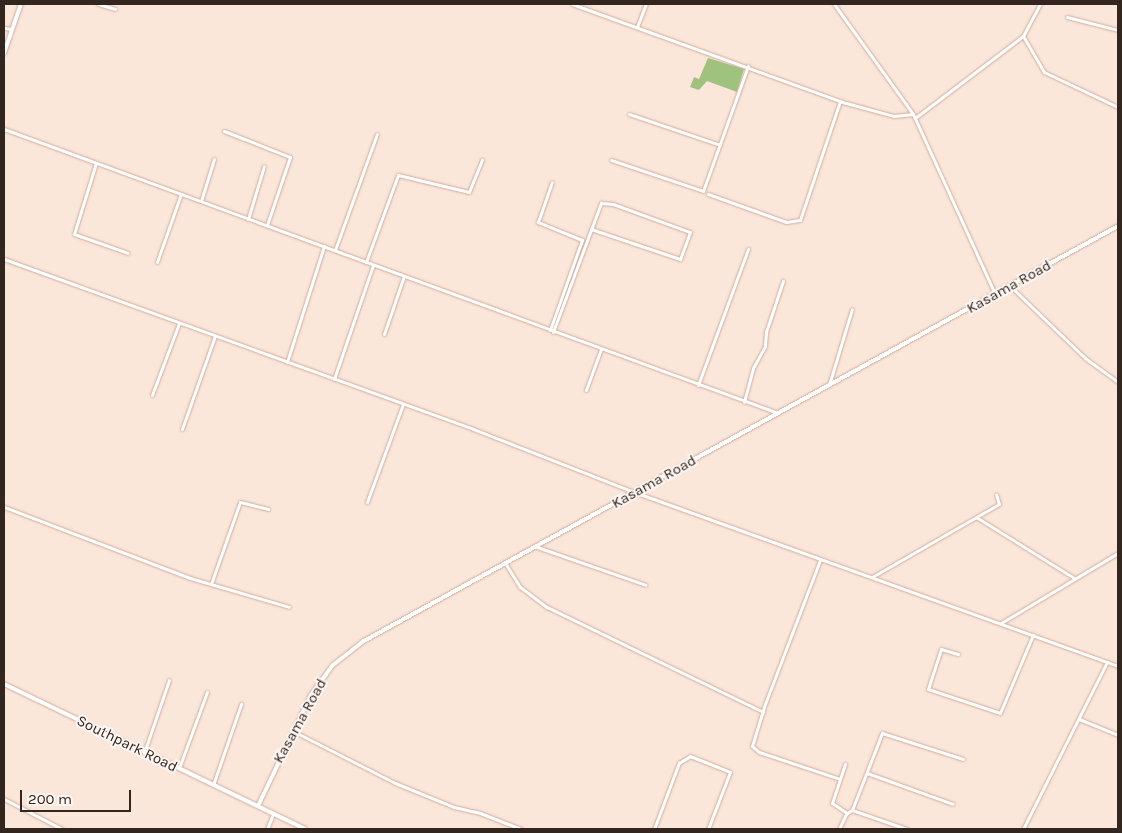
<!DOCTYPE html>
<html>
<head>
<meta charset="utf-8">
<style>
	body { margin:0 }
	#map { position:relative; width:1122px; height:833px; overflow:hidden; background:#fbe6da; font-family:Karla,sans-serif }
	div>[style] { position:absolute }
	.forest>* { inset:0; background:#a0c27f }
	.roads { filter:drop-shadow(0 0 1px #d0ae9c) drop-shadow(0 0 1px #d0ae9c) }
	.minor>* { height:3px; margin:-1.5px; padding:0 1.5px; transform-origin:1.5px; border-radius:1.5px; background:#fff }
	.tertiary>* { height:4px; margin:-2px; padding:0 2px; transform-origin:2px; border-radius:2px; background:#fff }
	span { translate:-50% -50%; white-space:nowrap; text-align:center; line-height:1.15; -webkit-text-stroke:4px #fef6f2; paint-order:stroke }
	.street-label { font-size:15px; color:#33261f }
	.frame { position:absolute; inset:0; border:5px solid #33261f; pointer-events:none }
	.scale { position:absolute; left:20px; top:790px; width:111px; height:22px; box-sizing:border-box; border:2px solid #33261f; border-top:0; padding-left:6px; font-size:15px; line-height:18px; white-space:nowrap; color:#33261f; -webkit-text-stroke:4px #fef6f2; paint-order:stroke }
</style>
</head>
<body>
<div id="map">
	<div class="forest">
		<div style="clip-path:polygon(708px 58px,744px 69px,737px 92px,707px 81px,699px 90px,690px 87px,694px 77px,699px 79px)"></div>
	</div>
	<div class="roads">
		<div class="minor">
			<div style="left:98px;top:4px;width:18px;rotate:16deg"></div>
			<div style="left:572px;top:4px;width:291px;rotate:19.9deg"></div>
			<div style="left:846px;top:103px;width:50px;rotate:15.2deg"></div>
			<div style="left:894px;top:116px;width:19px;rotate:-6deg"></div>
			<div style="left:834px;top:4px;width:135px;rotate:54.3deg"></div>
			<div style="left:913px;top:114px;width:198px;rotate:65.5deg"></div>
			<div style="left:1040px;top:4px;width:36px;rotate:118deg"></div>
			<div style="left:1023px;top:36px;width:42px;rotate:59.7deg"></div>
			<div style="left:1044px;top:72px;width:82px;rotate:25.3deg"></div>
			<div style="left:1067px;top:17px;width:53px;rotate:14.3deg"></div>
			<div style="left:637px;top:27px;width:25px;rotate:-69deg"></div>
			<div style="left:4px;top:28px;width:8px;rotate:7deg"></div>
			<div style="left:629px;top:114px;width:96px;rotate:18.8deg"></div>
			<div style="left:915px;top:118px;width:136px;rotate:-37.2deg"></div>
			<div style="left:4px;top:129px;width:824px;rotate:20.15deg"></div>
			<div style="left:224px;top:131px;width:71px;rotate:21.5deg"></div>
			<div style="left:290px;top:157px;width:72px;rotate:108.7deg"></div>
			<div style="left:611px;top:160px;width:97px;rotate:18.6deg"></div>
			<div style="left:703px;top:191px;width:133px;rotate:-70.2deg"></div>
			<div style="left:96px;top:163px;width:74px;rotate:107.2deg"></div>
			<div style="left:74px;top:234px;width:57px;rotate:19.4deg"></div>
			<div style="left:708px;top:194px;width:83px;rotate:19.7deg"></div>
			<div style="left:786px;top:222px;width:14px;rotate:-8deg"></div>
			<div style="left:800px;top:220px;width:126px;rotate:-71.4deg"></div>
			<div style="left:201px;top:201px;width:44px;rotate:-72.8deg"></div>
			<div style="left:248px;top:219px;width:55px;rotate:-73.2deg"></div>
			<div style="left:335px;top:250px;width:123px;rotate:-70.1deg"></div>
			<div style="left:4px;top:259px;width:499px;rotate:19.9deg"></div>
			<div style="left:473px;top:429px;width:173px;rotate:21.4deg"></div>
			<div style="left:634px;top:492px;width:514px;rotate:19.77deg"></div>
			<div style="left:157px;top:262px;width:72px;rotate:-70.6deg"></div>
			<div style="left:366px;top:262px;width:93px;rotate:-69.8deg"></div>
			<div style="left:398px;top:175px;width:73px;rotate:13.5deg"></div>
			<div style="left:469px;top:192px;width:35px;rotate:-68deg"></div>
			<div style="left:1010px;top:286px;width:104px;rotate:43.8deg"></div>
			<div style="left:1085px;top:358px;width:41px;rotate:36deg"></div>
			<div style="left:550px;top:330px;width:96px;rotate:-70.4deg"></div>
			<div style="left:582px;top:240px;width:48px;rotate:-157.8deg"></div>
			<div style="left:538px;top:222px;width:42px;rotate:-70.7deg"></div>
			<div style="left:553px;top:332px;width:138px;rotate:-69.6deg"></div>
			<div style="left:601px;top:203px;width:12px;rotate:5deg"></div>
			<div style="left:613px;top:204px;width:82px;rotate:20deg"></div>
			<div style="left:690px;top:232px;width:29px;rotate:110deg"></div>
			<div style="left:680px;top:259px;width:94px;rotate:-161.4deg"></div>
			<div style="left:384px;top:334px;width:61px;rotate:-71deg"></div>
			<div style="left:287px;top:362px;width:122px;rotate:-72.3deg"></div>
			<div style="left:334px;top:379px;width:120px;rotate:-71.1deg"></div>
			<div style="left:698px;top:385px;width:145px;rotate:-69.8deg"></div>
			<div style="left:829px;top:385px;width:79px;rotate:-73.2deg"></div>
			<div style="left:586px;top:390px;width:44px;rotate:-69.9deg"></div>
			<div style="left:152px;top:395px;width:77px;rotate:-69.4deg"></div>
			<div style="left:744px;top:402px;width:35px;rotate:-75deg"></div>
			<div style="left:753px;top:368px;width:25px;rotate:-61deg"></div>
			<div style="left:765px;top:346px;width:14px;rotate:-86deg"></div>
			<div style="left:766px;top:332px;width:54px;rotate:-71.6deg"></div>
			<div style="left:182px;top:429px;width:99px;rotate:-70.5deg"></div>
			<div style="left:367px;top:502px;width:104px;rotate:-69.8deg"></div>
			<div style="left:4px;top:507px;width:199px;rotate:20.9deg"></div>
			<div style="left:190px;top:578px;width:103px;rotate:16.3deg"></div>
			<div style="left:976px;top:517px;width:115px;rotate:31.9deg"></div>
			<div style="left:537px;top:547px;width:115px;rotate:19.2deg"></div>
			<div style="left:820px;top:560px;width:157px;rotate:110.9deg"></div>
			<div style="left:764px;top:707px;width:41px;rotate:107.1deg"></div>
			<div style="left:752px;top:746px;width:9px;rotate:41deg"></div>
			<div style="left:759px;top:752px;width:85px;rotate:18.4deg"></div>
			<div style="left:505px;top:563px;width:28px;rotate:58deg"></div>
			<div style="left:520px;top:587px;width:34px;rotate:37deg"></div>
			<div style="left:547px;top:607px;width:240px;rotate:25.9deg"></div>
			<div style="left:872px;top:577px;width:146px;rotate:-29.9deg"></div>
			<div style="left:999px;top:504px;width:10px;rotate:-107deg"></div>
			<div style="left:211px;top:584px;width:87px;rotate:-70.5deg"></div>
			<div style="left:240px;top:502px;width:29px;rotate:14deg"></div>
			<div style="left:1001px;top:623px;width:136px;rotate:-30.9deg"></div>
			<div style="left:958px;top:654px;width:18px;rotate:-164deg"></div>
			<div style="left:941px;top:649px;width:42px;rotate:108deg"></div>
			<div style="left:928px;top:689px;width:76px;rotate:18.4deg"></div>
			<div style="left:1000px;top:713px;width:85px;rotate:-67.1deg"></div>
			<div style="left:1079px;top:719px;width:42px;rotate:22.3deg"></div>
			<div style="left:293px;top:731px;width:114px;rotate:27deg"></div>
			<div style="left:395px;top:783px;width:64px;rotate:22.1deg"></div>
			<div style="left:454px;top:807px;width:27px;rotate:13deg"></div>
			<div style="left:480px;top:813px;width:44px;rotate:21.3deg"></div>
			<div style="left:144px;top:753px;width:77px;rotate:-71.1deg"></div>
			<div style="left:845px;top:764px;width:41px;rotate:108.4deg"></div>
			<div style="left:832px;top:803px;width:18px;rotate:34deg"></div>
			<div style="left:179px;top:768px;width:81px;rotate:-69.8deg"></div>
			<div style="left:867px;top:773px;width:91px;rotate:19.8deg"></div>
			<div style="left:213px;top:785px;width:86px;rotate:-70.9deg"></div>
			<div style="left:4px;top:799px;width:65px;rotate:27.3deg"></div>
			<div style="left:852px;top:810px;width:58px;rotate:19.1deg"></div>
			<div style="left:267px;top:829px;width:16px;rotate:-68deg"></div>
			<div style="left:654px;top:829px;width:71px;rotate:-69.3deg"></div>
			<div style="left:679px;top:763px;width:13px;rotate:-32deg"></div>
			<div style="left:690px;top:756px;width:43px;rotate:21.8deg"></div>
			<div style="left:730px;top:772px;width:61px;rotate:111.1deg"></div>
			<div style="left:839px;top:829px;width:17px;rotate:-65deg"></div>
			<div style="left:846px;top:814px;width:7px;rotate:-34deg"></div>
			<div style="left:852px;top:810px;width:83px;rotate:-68.7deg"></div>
			<div style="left:882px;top:733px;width:85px;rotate:17.8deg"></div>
			<div style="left:1023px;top:829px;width:187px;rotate:-63.3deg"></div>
		</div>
		<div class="tertiary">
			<div style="left:4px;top:53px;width:52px;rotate:-70.9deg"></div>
			<div style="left:4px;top:684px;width:334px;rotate:25.7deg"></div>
			<div style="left:258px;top:806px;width:123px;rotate:-64.5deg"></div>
			<div style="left:311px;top:695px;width:37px;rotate:-54deg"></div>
			<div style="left:333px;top:665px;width:37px;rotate:-38deg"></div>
			<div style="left:362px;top:642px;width:863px;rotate:-28.82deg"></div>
		</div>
	</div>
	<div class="street-label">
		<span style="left:1009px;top:287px;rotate:-29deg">Kasama Road</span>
		<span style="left:654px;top:482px;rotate:-29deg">Kasama Road</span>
		<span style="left:300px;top:721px;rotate:-61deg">Kasama Road</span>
		<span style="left:127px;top:744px;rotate:26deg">Southpark Road</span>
	</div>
	<div class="frame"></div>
	<div class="scale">200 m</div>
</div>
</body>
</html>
